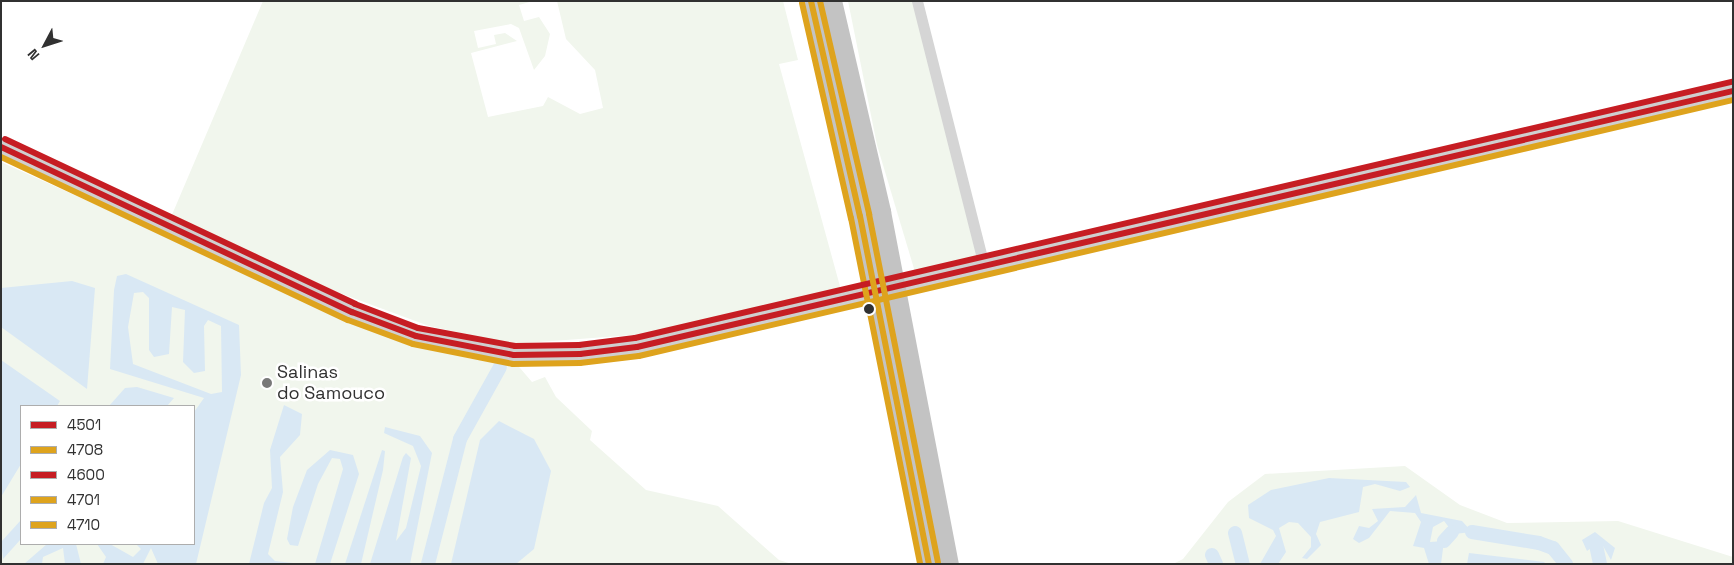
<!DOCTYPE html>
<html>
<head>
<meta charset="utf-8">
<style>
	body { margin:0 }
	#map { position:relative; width:1734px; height:565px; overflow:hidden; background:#fff; font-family:"Space Grotesk",sans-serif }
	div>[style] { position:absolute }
	.green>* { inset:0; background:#f1f6ed }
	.water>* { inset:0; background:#d9e8f4 }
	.canal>* { height:14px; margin:-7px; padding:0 7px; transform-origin:7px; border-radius:7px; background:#d9e8f4 }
	.street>* { height:11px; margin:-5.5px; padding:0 5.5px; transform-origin:5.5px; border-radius:5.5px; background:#d5d5d5 }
	.secondary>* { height:15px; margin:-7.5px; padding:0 7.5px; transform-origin:7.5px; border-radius:7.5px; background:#cfcfcf }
	.highway>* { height:20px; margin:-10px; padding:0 10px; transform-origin:10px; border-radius:10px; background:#c3c3c3 }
	.highway-bridge>* { height:20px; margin:-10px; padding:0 10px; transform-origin:10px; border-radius:10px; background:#c3c3c3 }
	.bus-1>* { height:6px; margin:-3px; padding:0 3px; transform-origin:3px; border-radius:3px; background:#c61d23 }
	.bus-2>* { height:6px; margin:-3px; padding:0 3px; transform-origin:3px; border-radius:3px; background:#dea31d }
	.bus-3>* { height:6px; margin:-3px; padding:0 3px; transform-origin:3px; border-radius:3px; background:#c61d23 }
	.bus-4>* { height:6px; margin:-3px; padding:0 3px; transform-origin:3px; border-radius:3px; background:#dea31d }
	.bus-5>* { height:6px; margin:-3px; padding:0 3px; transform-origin:3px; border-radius:3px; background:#dea31d }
	.dots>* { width:14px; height:14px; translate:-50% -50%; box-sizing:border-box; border:2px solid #fff; border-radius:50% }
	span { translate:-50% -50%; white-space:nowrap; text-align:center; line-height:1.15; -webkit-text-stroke:5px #fff; paint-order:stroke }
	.poi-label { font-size:18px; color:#313131 }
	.left { translate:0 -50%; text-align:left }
	.frame { position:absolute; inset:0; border:2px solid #313131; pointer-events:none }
	.legend { position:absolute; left:20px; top:405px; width:175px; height:140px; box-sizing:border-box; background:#fff; border:1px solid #adadad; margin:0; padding:6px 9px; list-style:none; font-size:15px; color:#313131 }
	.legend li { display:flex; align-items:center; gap:10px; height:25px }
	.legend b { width:25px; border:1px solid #adadad }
	.north { position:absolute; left:20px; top:20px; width:50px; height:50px; -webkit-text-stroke:4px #fff; paint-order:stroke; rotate:230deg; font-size:14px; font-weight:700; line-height:20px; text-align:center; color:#313131 }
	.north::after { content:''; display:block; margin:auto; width:18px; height:22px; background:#313131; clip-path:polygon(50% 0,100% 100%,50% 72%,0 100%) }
</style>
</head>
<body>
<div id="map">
	<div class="green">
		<div style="clip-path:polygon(263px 1px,533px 1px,519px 5px,524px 21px,539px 17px,550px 34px,545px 56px,534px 70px,519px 28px,511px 24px,474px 31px,478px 48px,496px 44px,494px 35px,505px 33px,517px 41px,471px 53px,488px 117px,543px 106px,548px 97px,580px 114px,603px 108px,595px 70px,566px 39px,557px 1px,783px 1px,798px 60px,779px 64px,841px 290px,660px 333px,512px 344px,429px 326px,337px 292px,171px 217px)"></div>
		<div style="clip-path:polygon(848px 1px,917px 1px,984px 266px,918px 282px,877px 145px)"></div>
		<div style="clip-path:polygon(evenodd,1px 162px,363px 325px,417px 345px,472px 359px,514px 361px,532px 382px,545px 377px,556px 397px,592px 431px,590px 440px,646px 490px,718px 506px,779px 560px,792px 564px,1px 564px,1px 162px,21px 406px,194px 406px,194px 544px,21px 544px,21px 406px)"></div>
		<div style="clip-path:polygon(1405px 466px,1460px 505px,1507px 523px,1618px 521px,1733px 557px,1733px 564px,1173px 564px,1183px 559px,1228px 502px,1265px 474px)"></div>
	</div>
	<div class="water">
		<div style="clip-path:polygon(evenodd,126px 274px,239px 325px,241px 375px,196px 564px,158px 564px,151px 548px,143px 564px,103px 564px,106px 557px,97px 544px,110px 544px,133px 557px,141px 549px,136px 544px,194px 544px,194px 412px,204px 398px,110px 369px,114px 290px,117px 276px,126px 274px,143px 292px,149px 298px,149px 350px,154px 357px,169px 354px,172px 307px,185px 310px,183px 362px,194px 373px,205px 371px,204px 326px,208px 320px,221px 326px,222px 392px,211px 394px,133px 364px,128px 327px,134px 293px,143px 292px)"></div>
		<div style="clip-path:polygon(72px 281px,95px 288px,87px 389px,1px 327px,1px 288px)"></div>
		<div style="clip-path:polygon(1px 360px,60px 401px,57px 406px,21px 406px,21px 464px,1px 497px)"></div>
		<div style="clip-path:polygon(137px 387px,174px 398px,167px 406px,109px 406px,125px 388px)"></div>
		<div style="clip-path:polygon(284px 405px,302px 414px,300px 435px,280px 457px,283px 492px,268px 554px,275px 561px,293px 563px,249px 564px,264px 503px,272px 488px,270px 450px)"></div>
		<div style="clip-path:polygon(499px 421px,534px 439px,551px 471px,534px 549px,516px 564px,451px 564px,480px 440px)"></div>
		<div style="clip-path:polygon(385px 427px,420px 436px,432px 453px,410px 564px,370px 564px,403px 457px,406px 453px,411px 458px,396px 541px,406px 528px,421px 466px,413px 446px,384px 433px)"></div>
		<div style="clip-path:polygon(330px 450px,353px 455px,359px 474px,330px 564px,315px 564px,343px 469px,340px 459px,332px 458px,318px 484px,298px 546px,290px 545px,287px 539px,293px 507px,307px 470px)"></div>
		<div style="clip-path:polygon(382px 450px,385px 451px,383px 470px,361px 564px,345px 564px)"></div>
		<div style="clip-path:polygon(1329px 478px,1406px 482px,1410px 487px,1400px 491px,1375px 484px,1363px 487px,1359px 512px,1320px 522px,1316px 534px,1321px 545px,1307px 559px,1302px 558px,1311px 547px,1311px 537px,1298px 523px,1289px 522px,1279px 528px,1286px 552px,1278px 564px,1260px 564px,1276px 536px,1273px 530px,1249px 518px,1248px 505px,1271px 490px)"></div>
		<div style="clip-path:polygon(1416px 495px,1421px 513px,1462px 521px,1472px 532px,1454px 534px,1444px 521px,1433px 527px,1430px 542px,1444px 541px,1441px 564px,1429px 564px,1424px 548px,1413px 546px,1421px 522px,1415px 513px,1390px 511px,1369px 538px,1359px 543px,1353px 539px,1359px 526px,1369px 528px,1378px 521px,1372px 509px,1405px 507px)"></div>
		<div style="clip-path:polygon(21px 520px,21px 539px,3px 559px,1px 542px)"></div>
		<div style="clip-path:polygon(1595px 532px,1615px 548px,1611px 560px,1603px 546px,1595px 545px,1587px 551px,1582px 540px)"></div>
		<div style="clip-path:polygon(1542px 541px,1552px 541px,1569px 564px,1561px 564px,1554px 553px,1539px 548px)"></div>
		<div style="clip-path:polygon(47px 544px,76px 544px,81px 564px,65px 564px,63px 548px,43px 557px,42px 564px,24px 564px)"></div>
		<div style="clip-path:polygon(1469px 553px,1544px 562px,1546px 564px,1467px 564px)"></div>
	</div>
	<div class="canal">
		<div style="left:1472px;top:532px;width:68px;rotate:9.3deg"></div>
		<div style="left:1539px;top:543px;width:15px;rotate:20deg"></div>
		<div style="left:1553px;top:548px;width:21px;rotate:51deg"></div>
		<div style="left:1235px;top:533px;width:32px;rotate:76deg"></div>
		<div style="left:1444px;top:541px;width:12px;rotate:-48deg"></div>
		<div style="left:1596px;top:545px;width:19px;rotate:78deg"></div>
		<div style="left:1212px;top:555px;width:10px;rotate:66deg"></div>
		<div style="left:428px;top:564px;width:129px;rotate:-75.6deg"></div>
		<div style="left:460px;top:439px;width:82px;rotate:-60.9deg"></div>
	</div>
	<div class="street">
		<div style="left:917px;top:1px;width:273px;rotate:75.8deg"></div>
	</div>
	<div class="secondary">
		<div style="left:1px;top:147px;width:388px;rotate:25.2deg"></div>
		<div style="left:352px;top:312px;width:68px;rotate:20.6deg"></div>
		<div style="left:416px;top:336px;width:100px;rotate:11deg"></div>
		<div style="left:514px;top:355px;width:66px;rotate:-0.9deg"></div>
		<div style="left:580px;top:354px;width:57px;rotate:-7deg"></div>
		<div style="left:637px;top:347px;width:1126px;rotate:-13.15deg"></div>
	</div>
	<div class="highway">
		<div style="left:811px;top:1px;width:221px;rotate:77.2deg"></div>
		<div style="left:832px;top:1px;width:217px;rotate:76.9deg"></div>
	</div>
	<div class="highway-bridge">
		<div style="left:881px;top:212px;width:359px;rotate:79.1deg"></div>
		<div style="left:860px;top:216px;width:355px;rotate:78.8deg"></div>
	</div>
	<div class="bus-1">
		<div style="left:1px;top:147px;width:388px;rotate:25.2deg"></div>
		<div style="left:352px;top:312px;width:68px;rotate:20.6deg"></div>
		<div style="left:416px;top:336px;width:100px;rotate:11deg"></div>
		<div style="left:514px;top:355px;width:66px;rotate:-0.9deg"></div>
		<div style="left:580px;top:354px;width:57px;rotate:-7deg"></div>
		<div style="left:637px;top:347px;width:1126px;rotate:-13.15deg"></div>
	</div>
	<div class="bus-2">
		<div style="left:802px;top:3px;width:221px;rotate:77.2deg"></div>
		<div style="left:851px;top:218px;width:353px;rotate:78.7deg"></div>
		<div style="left:1px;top:157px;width:383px;rotate:25.2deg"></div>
		<div style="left:348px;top:320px;width:69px;rotate:20.3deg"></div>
		<div style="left:413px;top:344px;width:102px;rotate:11.3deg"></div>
		<div style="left:513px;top:364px;width:67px;rotate:-0.9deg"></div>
		<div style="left:580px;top:363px;width:59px;rotate:-6.8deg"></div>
		<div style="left:639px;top:356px;width:1124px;rotate:-13.17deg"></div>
	</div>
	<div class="bus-3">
		<div style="left:5px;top:139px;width:387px;rotate:25.2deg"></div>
		<div style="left:355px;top:304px;width:67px;rotate:20.9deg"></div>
		<div style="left:418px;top:328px;width:99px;rotate:10.5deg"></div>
		<div style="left:515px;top:346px;width:64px;rotate:-0.9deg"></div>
		<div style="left:579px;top:345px;width:56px;rotate:-7.1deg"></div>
		<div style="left:635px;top:338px;width:1126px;rotate:-13.15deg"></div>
	</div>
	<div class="bus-4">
		<div style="left:811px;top:1px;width:221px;rotate:77.2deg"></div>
		<div style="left:860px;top:216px;width:355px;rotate:78.8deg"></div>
	</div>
	<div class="bus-5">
		<div style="left:820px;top:1px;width:219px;rotate:77deg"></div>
		<div style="left:869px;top:214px;width:355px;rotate:78.8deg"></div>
	</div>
	<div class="dots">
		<div style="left:869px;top:309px;background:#313131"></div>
		<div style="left:267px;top:383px;background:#797979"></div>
	</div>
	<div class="poi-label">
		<span class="left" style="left:277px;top:383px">Salinas<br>do Samouco</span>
	</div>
	<div class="frame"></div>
	<ul class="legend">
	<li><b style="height:6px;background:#c61d23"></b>4501</li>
	<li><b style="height:6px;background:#dea31d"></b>4708</li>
	<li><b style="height:6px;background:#c61d23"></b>4600</li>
	<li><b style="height:6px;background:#dea31d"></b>4701</li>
	<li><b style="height:6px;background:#dea31d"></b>4710</li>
	</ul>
	<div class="north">N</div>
</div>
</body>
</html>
